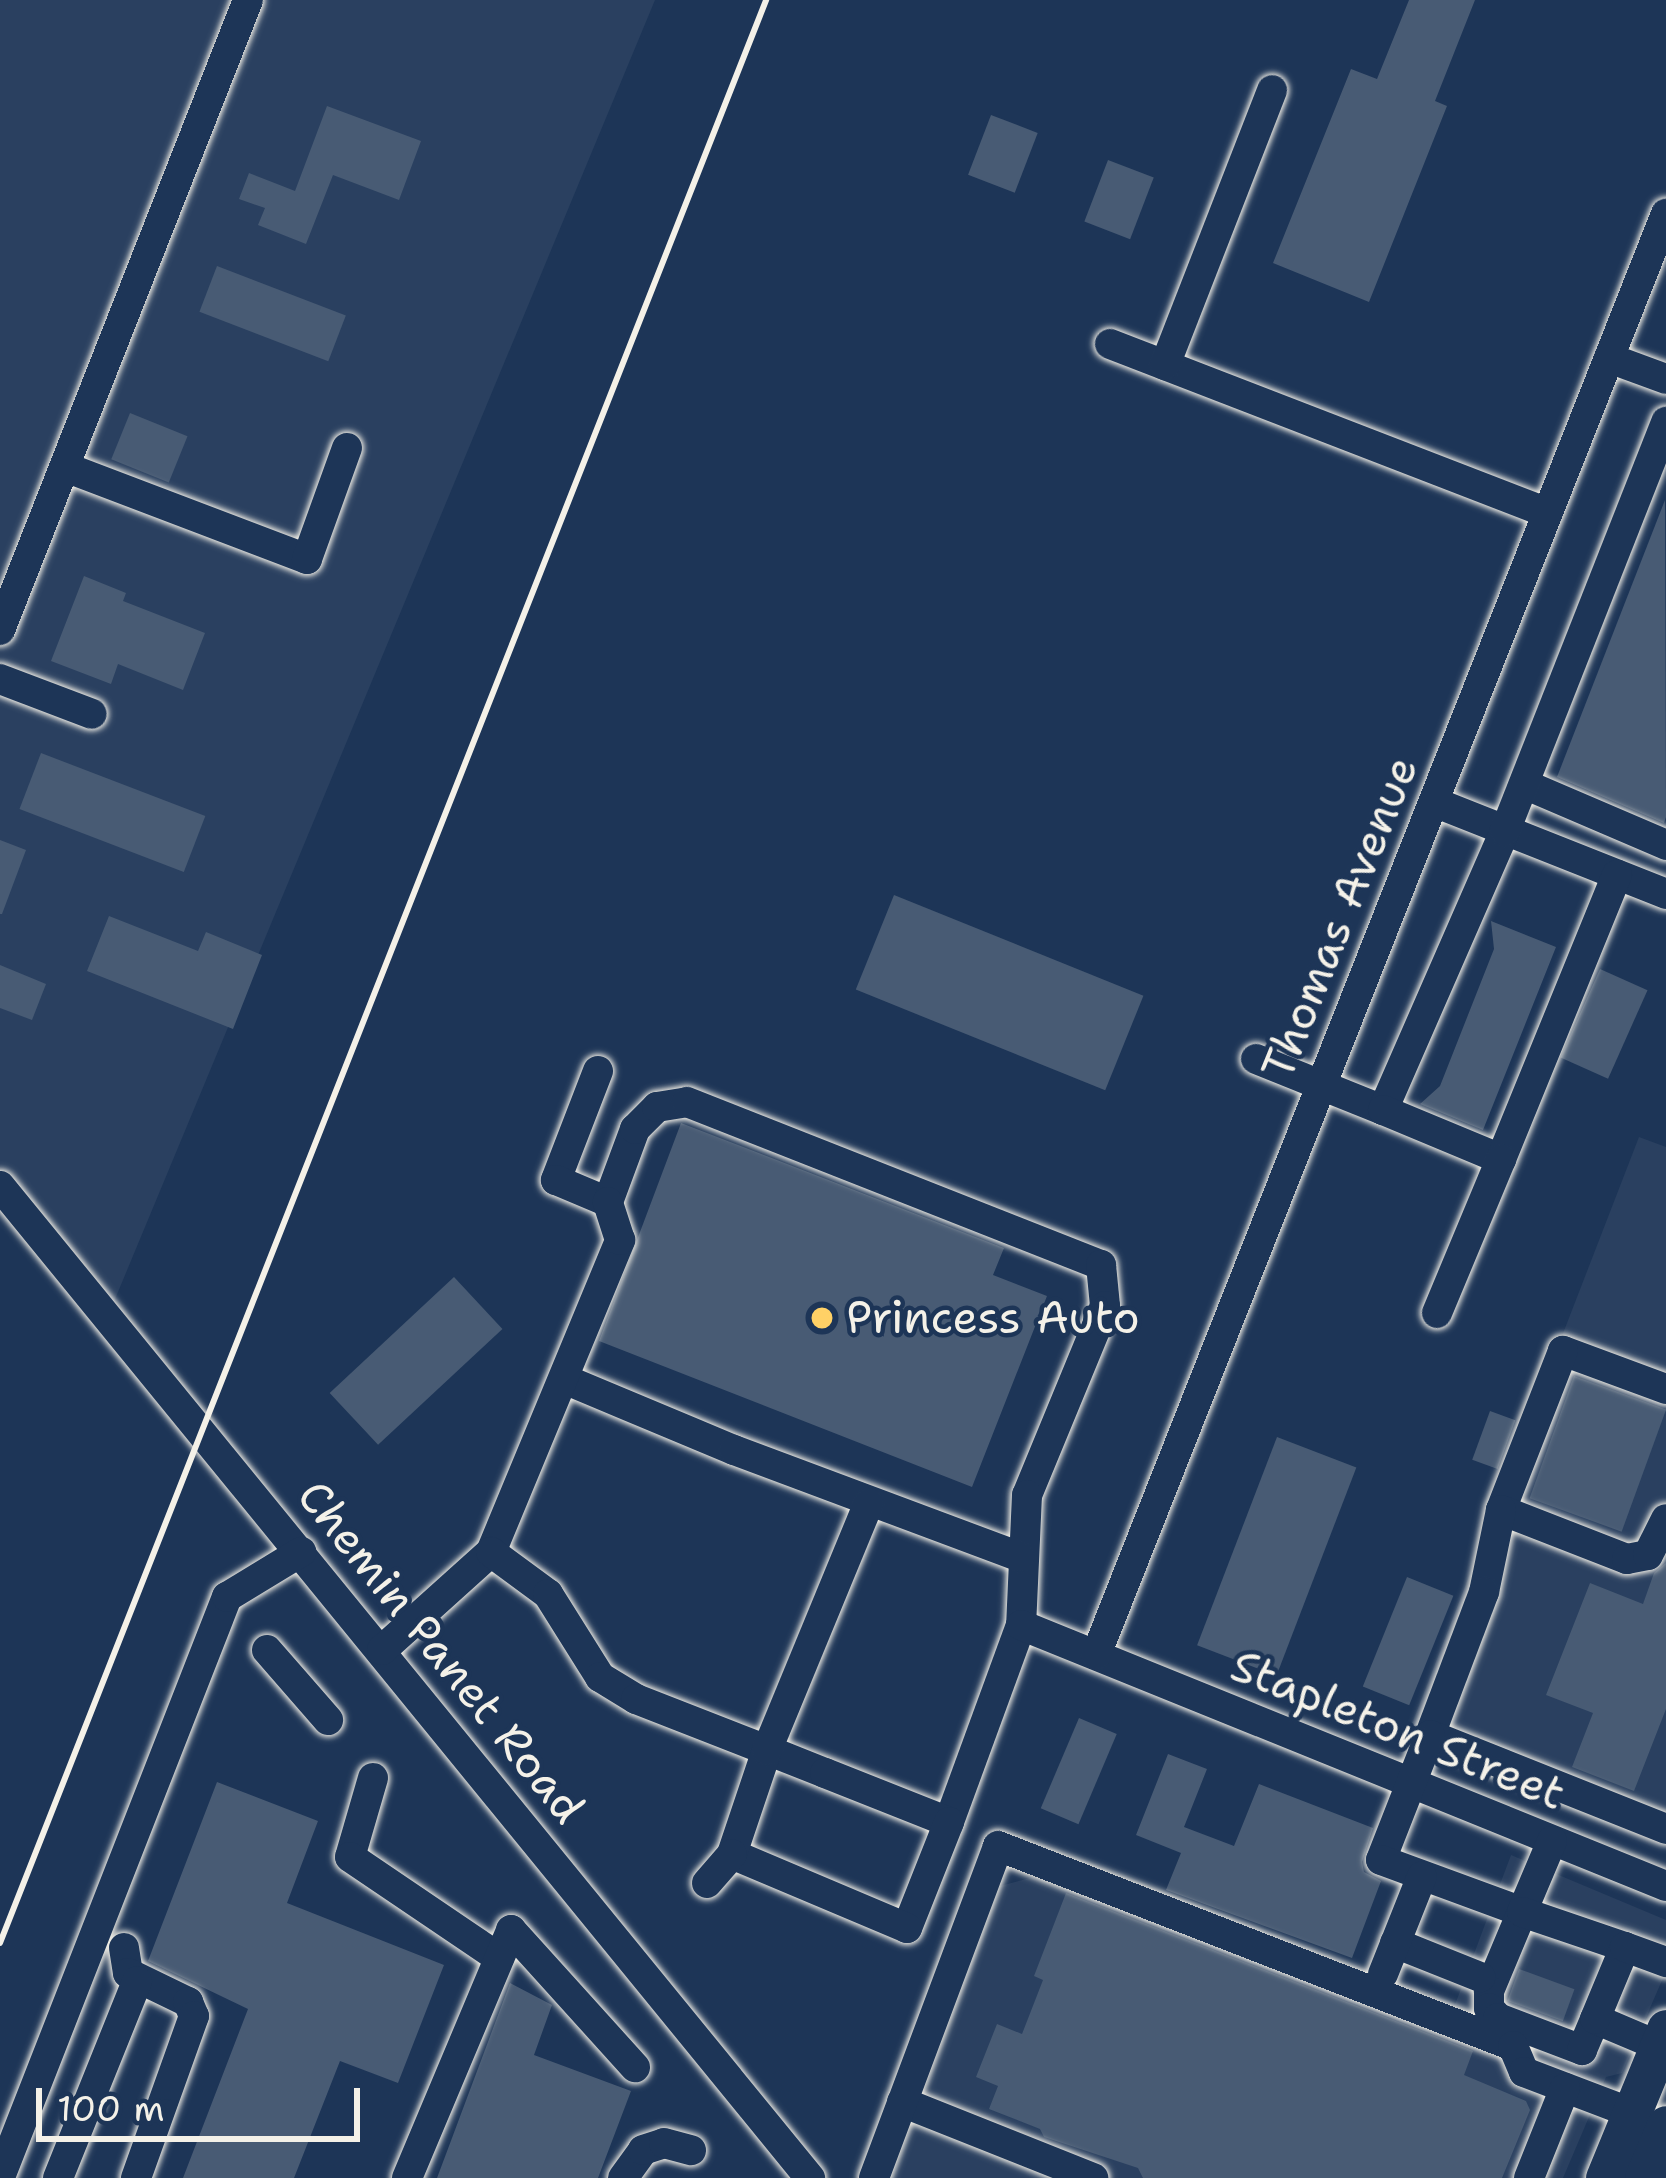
<!DOCTYPE html>
<html>
<head>
<meta charset="utf-8">
<style>
	body { margin:0 }
	#map { position:relative; width:1666px; height:2178px; overflow:hidden; background:#1d3557; font-family:"Shantell Sans",sans-serif }
	div>[style] { position:absolute }
	.built>* { inset:0; background:#2a4060 }
	.building>* { inset:0; background:#485b74; transform-origin:0 0 }
	.roads { filter:drop-shadow(0 0 3px #f4f1e8) drop-shadow(0 0 3px #f4f1e8) }
	.minor>* { height:30px; margin:-15px; padding:0 15px; transform-origin:15px; border-radius:15px; background:#1d3557 }
	.major>* { height:39px; margin:-19.5px; padding:0 19.5px; transform-origin:19.5px; border-radius:19.5px; background:#1d3557 }
	.rail>* { height:6px; margin:-3px; padding:0 3px; transform-origin:3px; border-radius:3px; background:#f4f1e8 }
	.dots>* { width:33px; height:33px; translate:-50% -50%; box-sizing:border-box; border:6px solid #1d3557; border-radius:50% }
	span { translate:-50% -50%; white-space:nowrap; text-align:center; line-height:1.15; -webkit-text-stroke:9px #1d3557; paint-order:stroke }
	.street-label { font-size:45px; color:#f4f1e8 }
	.poi-label { font-size:45px; color:#f4f1e8 }
	.left { translate:0 -50%; text-align:left }
	.scale { position:absolute; left:36px; top:2088px; width:324px; height:54px; box-sizing:border-box; border:6px solid #f4f1e8; border-top:0; padding-left:15px; font-size:36px; line-height:42px; white-space:nowrap; color:#f4f1e8; -webkit-text-stroke:9px #1d3557; paint-order:stroke }
</style>
</head>
<body>
<div id="map">
	<div class="built">
		<div style="clip-path:polygon(0 0,655px 0,108px 1316px,0 1186px)"></div>
		<div style="clip-path:polygon(1639px 1137px,1666px 1147px,1666px 1838px,1410px 1729px)"></div>
		<div style="clip-path:polygon(1511px 1855px,1666px 1920px,1666px 1971px,1622px 2073px,1606px 2077px,1563px 2178px,892px 2178px,1000px 1886px,1052px 1872px,1447px 2026px)"></div>
	</div>
	<div class="building">
		<div style="clip-path:polygon(1409px 0,1475px 0,1435px 101px,1447px 106px,1369px 302px,1273px 263px,1351px 69px,1377px 79px)"></div>
		<div style="clip-path:polygon(327px 106px,421px 141px,399px 200px,333px 175px,306px 244px,258px 225px,265px 208px,239px 199px,249px 173px,295px 191px)"></div>
		<div style="left:991px;top:115px;width:50px;height:64px;rotate:21deg"></div>
		<div style="left:1108px;top:160px;width:49px;height:66px;rotate:21deg"></div>
		<div style="left:217px;top:266px;width:138px;height:49px;rotate:21deg"></div>
		<div style="left:130px;top:413px;width:62px;height:50px;rotate:22deg"></div>
		<div style="clip-path:polygon(1665px 500px,1666px 817px,1664px 823px,1557px 777px)"></div>
		<div style="clip-path:polygon(84px 576px,126px 593px,123px 601px,205px 633px,183px 690px,118px 664px,111px 684px,51px 661px)"></div>
		<div style="left:41px;top:753px;width:176px;height:60px;rotate:21deg"></div>
		<div style="clip-path:polygon(0 840px,26px 850px,2px 914px,0 914px)"></div>
		<div style="left:894px;top:895px;width:269px;height:102px;rotate:22deg"></div>
		<div style="clip-path:polygon(109px 916px,198px 951px,206px 932px,262px 955px,233px 1029px,87px 971px)"></div>
		<div style="clip-path:polygon(1491px 921px,1556px 947px,1483px 1130px,1420px 1104px,1440px 1086px,1494px 949px)"></div>
		<div style="clip-path:polygon(0 965px,46px 984px,32px 1020px,0 1008px)"></div>
		<div style="left:1600px;top:969px;width:52px;height:97px;rotate:24deg"></div>
		<div style="clip-path:polygon(681px 1123px,1004px 1248px,993px 1275px,1047px 1296px,972px 1487px,599px 1341px)"></div>
		<div style="left:454px;top:1277px;width:71px;height:170px;rotate:47deg"></div>
		<div style="left:1574px;top:1376px;width:98px;height:130px;rotate:20deg"></div>
		<div style="left:1490px;top:1411px;width:27px;height:52px;rotate:20deg"></div>
		<div style="left:1277px;top:1437px;width:85px;height:223px;rotate:21deg"></div>
		<div style="clip-path:polygon(1666px 1563px,1666px 1709px,1634px 1791px,1572px 1767px,1593px 1713px,1546px 1695px,1590px 1583px,1643px 1604px,1654px 1573px)"></div>
		<div style="left:1407px;top:1577px;width:50px;height:118px;rotate:22deg"></div>
		<div style="left:1079px;top:1718px;width:41px;height:98px;rotate:23deg"></div>
		<div style="clip-path:polygon(1168px 1754px,1207px 1769px,1184px 1827px,1234px 1846px,1259px 1784px,1373px 1828px,1362px 1862px,1364px 1872px,1381px 1881px,1352px 1958px,1166px 1890px,1181px 1853px,1136px 1835px)"></div>
		<div style="clip-path:polygon(217px 1782px,318px 1821px,287px 1903px,444px 1965px,398px 2083px,340px 2061px,294px 2178px,183px 2178px,248px 2009px,148px 1961px)"></div>
		<div style="clip-path:polygon(1066px 1893px,1473px 2051px,1464px 2075px,1526px 2101px,1530px 2110px,1502px 2178px,1143px 2178px,1138px 2168px,1044px 2137px,1040px 2129px,989px 2109px,998px 2086px,976px 2077px,997px 2024px,1022px 2034px,1043px 1980px,1034px 1976px)"></div>
		<div style="left:1519px;top:1969px;width:59px;height:34px;rotate:20deg"></div>
		<div style="clip-path:polygon(510px 1983px,552px 2005px,534px 2055px,631px 2091px,598px 2178px,437px 2178px)"></div>
	</div>
	<div class="roads">
		<div class="minor">
			<div style="left:1110px;top:344px;width:469px;rotate:21.1deg"></div>
			<div style="left:1609px;top:358px;width:61px;rotate:20.2deg"></div>
			<div style="left:1165px;top:365px;width:295px;rotate:-68.7deg"></div>
			<div style="left:65px;top:467px;width:259px;rotate:20.8deg"></div>
			<div style="left:307px;top:559px;width:118px;rotate:-70.2deg"></div>
			<div style="left:0;top:630px;width:677px;rotate:-68.51deg"></div>
			<div style="left:0;top:679px;width:98px;rotate:20.8deg"></div>
			<div style="left:1524px;top:784px;width:155px;rotate:23.2deg"></div>
			<div style="left:1434px;top:802px;width:250px;rotate:21.6deg"></div>
			<div style="left:1256px;top:1059px;width:137px;rotate:21.9deg"></div>
			<div style="left:1383px;top:1110px;width:305px;rotate:-66.4deg"></div>
			<div style="left:1505px;top:831px;width:440px;rotate:-68.5deg"></div>
			<div style="left:598px;top:1071px;width:117px;rotate:111.1deg"></div>
			<div style="left:556px;top:1180px;width:56px;rotate:22.9deg"></div>
			<div style="left:608px;top:1202px;width:78px;rotate:-69.7deg"></div>
			<div style="left:635px;top:1129px;width:31px;rotate:-45deg"></div>
			<div style="left:657px;top:1107px;width:30px;rotate:-9deg"></div>
			<div style="left:687px;top:1102px;width:445px;rotate:21.5deg"></div>
			<div style="left:1101px;top:1265px;width:41px;rotate:84.4deg"></div>
			<div style="left:1105px;top:1306px;width:204px;rotate:112.4deg"></div>
			<div style="left:1027px;top:1495px;width:130px;rotate:92.6deg"></div>
			<div style="left:1021px;top:1625px;width:210px;rotate:110.1deg"></div>
			<div style="left:1383px;top:1110px;width:128px;rotate:22.6deg"></div>
			<div style="left:1501px;top:1159px;width:307px;rotate:-67.8deg"></div>
			<div style="left:0;top:1186px;width:1281px;rotate:50.77deg"></div>
			<div style="left:1437px;top:1313px;width:167px;rotate:-67.4deg"></div>
			<div style="left:564px;top:1379px;width:184px;rotate:22.7deg"></div>
			<div style="left:734px;top:1450px;width:305px;rotate:20.5deg"></div>
			<div style="left:1666px;top:1389px;width:110px;rotate:-159.7deg"></div>
			<div style="left:1563px;top:1351px;width:171px;rotate:111.3deg"></div>
			<div style="left:1501px;top:1510px;width:135px;rotate:21.3deg"></div>
			<div style="left:1627px;top:1559px;width:21px;rotate:-11deg"></div>
			<div style="left:1648px;top:1555px;width:40px;rotate:-63.4deg"></div>
			<div style="left:1501px;top:1510px;width:84px;rotate:101.7deg"></div>
			<div style="left:1484px;top:1592px;width:153px;rotate:110.7deg"></div>
			<div style="left:1430px;top:1735px;width:254px;rotate:21.7deg"></div>
			<div style="left:491px;top:1552px;width:338px;rotate:-67.5deg"></div>
			<div style="left:620px;top:1240px;width:40px;rotate:-108deg"></div>
			<div style="left:1021px;top:1625px;width:696px;rotate:22.03deg"></div>
			<div style="left:267px;top:1650px;width:93px;rotate:48.9deg"></div>
			<div style="left:382px;top:1650px;width:147px;rotate:-42deg"></div>
			<div style="left:491px;top:1552px;width:71px;rotate:36.4deg"></div>
			<div style="left:548px;top:1594px;width:98px;rotate:57.9deg"></div>
			<div style="left:600px;top:1677px;width:42px;rotate:31.4deg"></div>
			<div style="left:636px;top:1699px;width:141px;rotate:21.3deg"></div>
			<div style="left:767px;top:1750px;width:62px;rotate:21.6deg"></div>
			<div style="left:825px;top:1773px;width:133px;rotate:21.6deg"></div>
			<div style="left:949px;top:1822px;width:114px;rotate:111.6deg"></div>
			<div style="left:907px;top:1928px;width:190px;rotate:-157.1deg"></div>
			<div style="left:732px;top:1854px;width:110px;rotate:-71.4deg"></div>
			<div style="left:767px;top:1750px;width:267px;rotate:-67.6deg"></div>
			<div style="left:1096px;top:1655px;width:1550px;rotate:-68.42deg"></div>
			<div style="left:1430px;top:1735px;width:134px;rotate:111.4deg"></div>
			<div style="left:1381px;top:1860px;width:150px;rotate:20.2deg"></div>
			<div style="left:1522px;top:1912px;width:86px;rotate:112.7deg"></div>
			<div style="left:1489px;top:1991px;width:17px;rotate:90deg"></div>
			<div style="left:1489px;top:2008px;width:13px;rotate:48deg"></div>
			<div style="left:1498px;top:2018px;width:90px;rotate:20.9deg"></div>
			<div style="left:1582px;top:2050px;width:34px;rotate:-67deg"></div>
			<div style="left:373px;top:1778px;width:82px;rotate:106.2deg"></div>
			<div style="left:350px;top:1857px;width:180px;rotate:34.1deg"></div>
			<div style="left:1552px;top:1841px;width:77px;rotate:112.9deg"></div>
			<div style="left:1522px;top:1912px;width:109px;rotate:18.8deg"></div>
			<div style="left:707px;top:1883px;width:38px;rotate:-49deg"></div>
			<div style="left:1395px;top:1943px;width:92px;rotate:21.8deg"></div>
			<div style="left:124px;top:1948px;width:25px;rotate:81deg"></div>
			<div style="left:128px;top:1973px;width:67px;rotate:25.8deg"></div>
			<div style="left:188px;top:2002px;width:15px;rotate:67deg"></div>
			<div style="left:194px;top:2016px;width:172px;rotate:109.7deg"></div>
			<div style="left:1383px;top:1974px;width:105px;rotate:-68.3deg"></div>
			<div style="left:1659px;top:2046px;width:69px;rotate:-157.1deg"></div>
			<div style="left:1595px;top:2019px;width:78px;rotate:-67.4deg"></div>
			<div style="left:1625px;top:1947px;width:44px;rotate:20.1deg"></div>
			<div style="left:902px;top:2102px;width:206px;rotate:21.7deg"></div>
			<div style="left:0;top:2177px;width:623px;rotate:-68.63deg"></div>
			<div style="left:227px;top:1597px;width:87px;rotate:-31.3deg"></div>
			<div style="left:58px;top:2178px;width:212px;rotate:-68.1deg"></div>
			<div style="left:407px;top:2178px;width:269px;rotate:-67.2deg"></div>
			<div style="left:511px;top:1930px;width:185px;rotate:47.9deg"></div>
			<div style="left:623px;top:2178px;width:34px;rotate:-54deg"></div>
			<div style="left:643px;top:2150px;width:22px;rotate:-18deg"></div>
			<div style="left:664px;top:2143px;width:28px;rotate:15deg"></div>
			<div style="left:874px;top:2178px;width:354px;rotate:-69.5deg"></div>
			<div style="left:998px;top:1846px;width:552px;rotate:21.22deg"></div>
			<div style="left:1513px;top:2046px;width:28px;rotate:67deg"></div>
			<div style="left:1524px;top:2072px;width:116px;rotate:20.8deg"></div>
			<div style="left:1529px;top:2178px;width:97px;rotate:-68.2deg"></div>
		</div>
		<div class="major">
			<div style="left:1605px;top:2178px;width:161px;rotate:-67.7deg"></div>
			<div style="left:1644px;top:2178px;width:57px;rotate:-67.5deg"></div>
		</div>
	</div>
	<div class="rail">
		<div style="left:0;top:1943px;width:2089px;rotate:-68.48deg"></div>
	</div>
	<div class="dots">
		<div style="left:822px;top:1318px;background:#ffd166"></div>
	</div>
	<div class="street-label">
		<span style="left:1340px;top:918px;rotate:-68deg">Thomas Avenue</span>
		<span style="left:441px;top:1652px;rotate:51deg">Chemin Panet Road</span>
		<span style="left:1398px;top:1730px;rotate:22deg">Stapleton Street</span>
	</div>
	<div class="poi-label">
		<span class="left" style="left:846px;top:1318px">Princess Auto</span>
	</div>
	<div class="scale">100 m</div>
</div>
</body>
</html>
